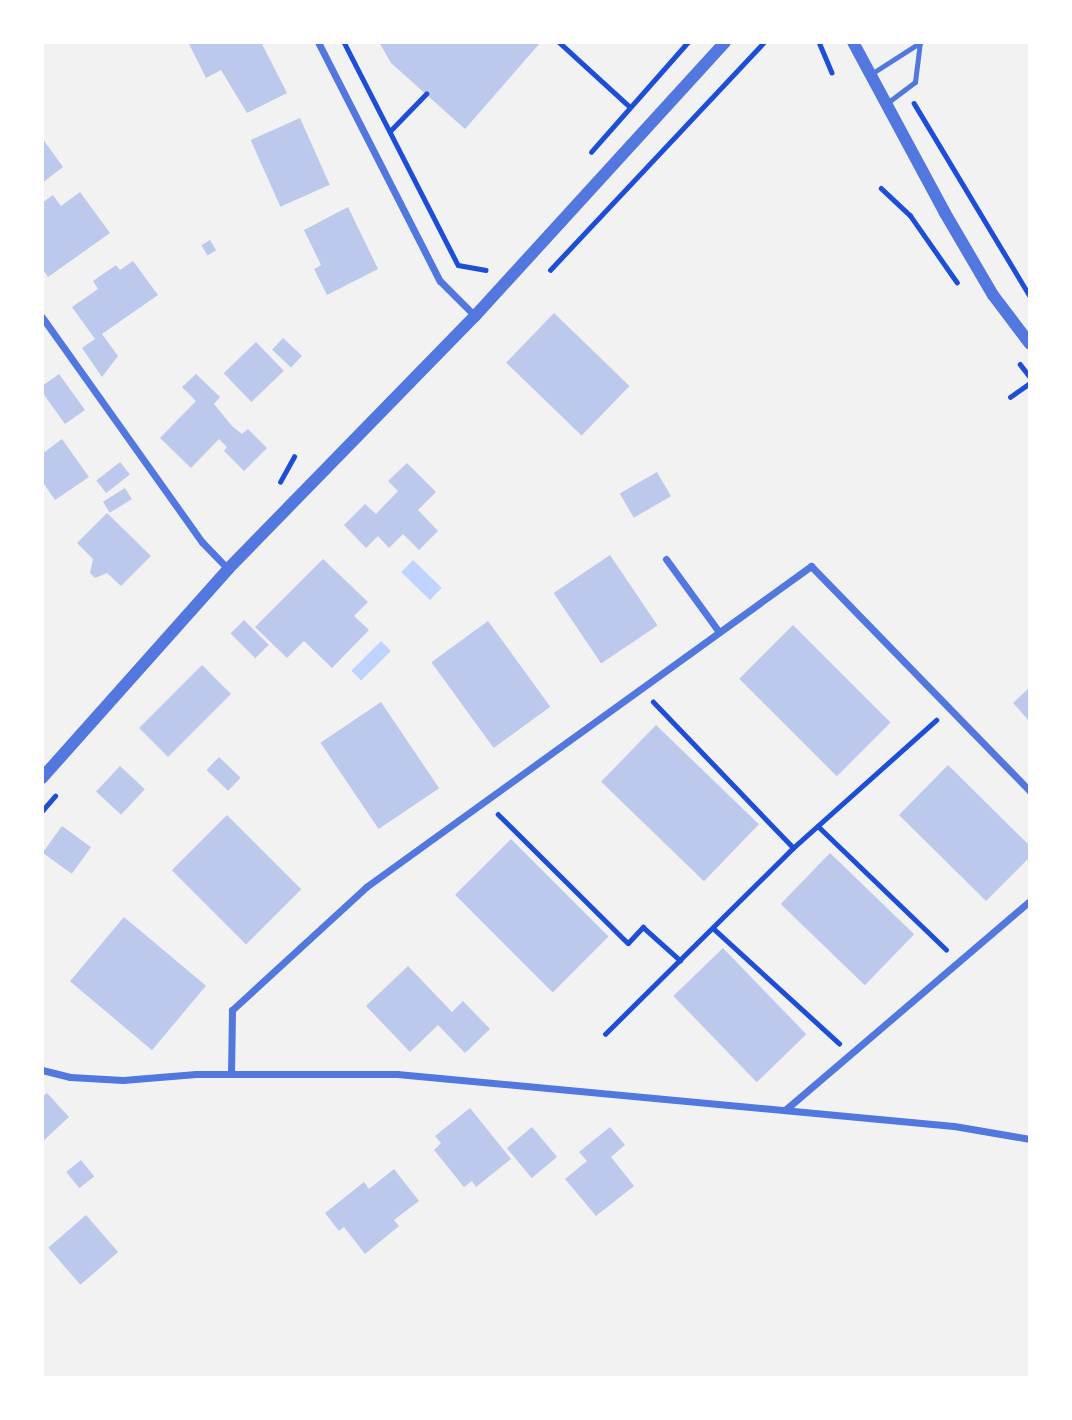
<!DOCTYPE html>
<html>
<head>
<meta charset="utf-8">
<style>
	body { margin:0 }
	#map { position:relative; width:1072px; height:1420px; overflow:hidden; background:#f2f2f2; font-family:"Golos Text",sans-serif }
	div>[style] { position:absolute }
	.water>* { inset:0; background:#bfd3fe; transform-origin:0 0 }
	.building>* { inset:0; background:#bdc9ec; transform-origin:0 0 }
	.path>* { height:4.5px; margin:-2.25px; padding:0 2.25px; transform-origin:2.25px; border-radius:2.25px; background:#1d4ed8 }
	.service>* { height:5px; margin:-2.5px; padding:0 2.5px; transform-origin:2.5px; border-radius:2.5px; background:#5277de }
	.minor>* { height:7px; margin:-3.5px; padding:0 3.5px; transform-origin:3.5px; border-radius:3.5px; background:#5277de }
	.tertiary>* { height:12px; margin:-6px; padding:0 6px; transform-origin:6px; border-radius:6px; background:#5277de }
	span { translate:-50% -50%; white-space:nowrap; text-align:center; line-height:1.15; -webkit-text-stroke:7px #fff; paint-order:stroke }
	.frame { position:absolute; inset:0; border:44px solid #fff; pointer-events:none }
</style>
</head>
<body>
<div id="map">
	<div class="water">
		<div style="left:413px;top:560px;width:40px;height:17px;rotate:44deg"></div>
		<div style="left:381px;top:641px;width:14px;height:42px;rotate:45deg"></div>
	</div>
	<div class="building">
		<div style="clip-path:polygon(188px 42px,261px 42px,287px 93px,247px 113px,221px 70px,206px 78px)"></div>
		<div style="clip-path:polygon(379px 42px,538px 42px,540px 43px,465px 129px,391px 63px)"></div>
		<div style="left:300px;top:118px;width:73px;height:54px;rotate:66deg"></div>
		<div style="clip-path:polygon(42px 138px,63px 167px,42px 183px)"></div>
		<div style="clip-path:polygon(80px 192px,110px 233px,48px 277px,42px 268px,42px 203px,53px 195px,61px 206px)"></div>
		<div style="clip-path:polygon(348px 207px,378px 269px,327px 295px,314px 269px,321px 265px,304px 230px)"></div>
		<div style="left:210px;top:240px;width:12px;height:10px;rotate:59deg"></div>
		<div style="clip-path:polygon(133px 261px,158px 295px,102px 334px,118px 356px,102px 377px,82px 348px,95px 339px,72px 307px,98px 289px,93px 281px,116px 265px,120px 270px)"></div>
		<div style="left:554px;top:313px;width:105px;height:69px;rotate:44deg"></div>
		<div style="left:283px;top:338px;width:26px;height:16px;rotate:43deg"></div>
		<div style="left:256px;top:342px;width:40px;height:45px;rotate:46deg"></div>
		<div style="clip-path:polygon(59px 374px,85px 410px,65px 424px,42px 392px,42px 386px)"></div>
		<div style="clip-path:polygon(196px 374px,220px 397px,214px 404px,232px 426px,242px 434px,248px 429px,267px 448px,244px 471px,224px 451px,227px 447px,219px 439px,191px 468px,160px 438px,196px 401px,182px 387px)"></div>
		<div style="clip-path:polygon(62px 439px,89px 477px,55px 500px,42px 481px,42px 454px)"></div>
		<div style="left:120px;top:462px;width:16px;height:30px;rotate:52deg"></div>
		<div style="clip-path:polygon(407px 463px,436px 492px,418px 510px,438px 531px,419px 550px,403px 534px,389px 548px,378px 536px,366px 548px,344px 525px,365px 504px,376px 514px,398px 491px,388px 481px)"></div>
		<div style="left:657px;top:472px;width:28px;height:43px;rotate:60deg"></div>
		<div style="left:125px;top:488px;width:13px;height:26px;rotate:58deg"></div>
		<div style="clip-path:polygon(107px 513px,151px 556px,121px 586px,107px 573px,95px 578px,90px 573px,93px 559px,77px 543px)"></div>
		<div style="left:610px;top:555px;width:85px;height:68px;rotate:56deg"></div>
		<div style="clip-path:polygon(323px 559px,368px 602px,354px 616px,369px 630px,332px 668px,304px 641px,287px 658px,255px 627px)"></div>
		<div style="left:244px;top:620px;width:35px;height:19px;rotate:45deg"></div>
		<div style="left:488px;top:621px;width:106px;height:70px;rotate:54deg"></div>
		<div style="left:793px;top:625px;width:138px;height:76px;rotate:45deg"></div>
		<div style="left:202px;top:665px;width:41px;height:89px;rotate:45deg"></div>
		<div style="clip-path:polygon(1030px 687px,1030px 722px,1013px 703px)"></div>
		<div style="left:381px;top:702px;width:104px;height:73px;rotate:56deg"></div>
		<div style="left:656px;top:725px;width:143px;height:79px;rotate:44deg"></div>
		<div style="left:219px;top:757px;width:30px;height:18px;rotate:44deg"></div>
		<div style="clip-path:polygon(948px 765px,1030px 846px,1030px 857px,986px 901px,899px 815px)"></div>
		<div style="left:120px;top:766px;width:34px;height:35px;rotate:43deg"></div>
		<div style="left:227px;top:815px;width:105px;height:78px;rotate:45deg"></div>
		<div style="left:62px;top:826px;width:36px;height:33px;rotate:36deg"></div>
		<div style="left:511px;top:839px;width:138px;height:79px;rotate:45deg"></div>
		<div style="left:830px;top:853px;width:117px;height:71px;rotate:44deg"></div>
		<div style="left:124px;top:917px;width:107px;height:84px;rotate:40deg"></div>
		<div style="left:723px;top:948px;width:120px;height:69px;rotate:46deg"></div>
		<div style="clip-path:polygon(408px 966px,452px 1012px,463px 1001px,490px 1029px,465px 1053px,438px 1025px,410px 1052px,366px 1006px)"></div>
		<div style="clip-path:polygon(47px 1093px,69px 1117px,42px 1142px,42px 1097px)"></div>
		<div style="clip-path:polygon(470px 1108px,511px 1159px,476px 1187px,472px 1181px,464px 1187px,434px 1150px,441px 1143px,435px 1136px)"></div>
		<div style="left:532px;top:1127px;width:39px;height:33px;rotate:50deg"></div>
		<div style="clip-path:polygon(610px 1127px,625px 1145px,611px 1157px,634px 1186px,596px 1216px,565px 1179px,587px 1161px,579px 1152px)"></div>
		<div style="left:81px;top:1160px;width:21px;height:19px;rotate:51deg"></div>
		<div style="clip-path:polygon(394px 1169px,419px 1201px,394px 1220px,399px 1226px,365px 1254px,344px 1227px,339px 1231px,325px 1213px,364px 1182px,369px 1189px)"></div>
		<div style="left:86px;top:1215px;width:49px;height:50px;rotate:49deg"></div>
	</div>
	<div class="path">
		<div style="left:344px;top:42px;width:250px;rotate:62.9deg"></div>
		<div style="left:458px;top:265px;width:28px;rotate:10deg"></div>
		<div style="left:559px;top:42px;width:95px;rotate:42.4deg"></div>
		<div style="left:819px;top:42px;width:33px;rotate:67deg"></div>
		<div style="left:914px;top:103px;width:225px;rotate:59deg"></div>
		<div style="left:390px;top:131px;width:52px;rotate:-45.8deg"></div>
		<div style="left:591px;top:152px;width:147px;rotate:-48.6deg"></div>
		<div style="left:881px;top:188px;width:40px;rotate:43deg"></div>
		<div style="left:910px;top:215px;width:82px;rotate:55deg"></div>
		<div style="left:550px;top:270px;width:313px;rotate:-46.8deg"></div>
		<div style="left:1020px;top:364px;width:16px;rotate:52deg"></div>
		<div style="left:1010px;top:397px;width:24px;rotate:-35deg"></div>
		<div style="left:280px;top:482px;width:29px;rotate:-61deg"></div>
		<div style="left:42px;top:811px;width:20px;rotate:-49deg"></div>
		<div style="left:498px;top:814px;width:183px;rotate:44.8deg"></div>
		<div style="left:628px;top:943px;width:22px;rotate:-47deg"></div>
		<div style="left:643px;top:927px;width:50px;rotate:41.7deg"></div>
		<div style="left:818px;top:826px;width:178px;rotate:43.9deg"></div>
		<div style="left:793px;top:848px;width:192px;rotate:-41.8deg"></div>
		<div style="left:713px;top:928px;width:171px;rotate:42.4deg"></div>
		<div style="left:605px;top:1034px;width:264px;rotate:-44.7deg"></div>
		<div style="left:793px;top:848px;width:202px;rotate:-133.8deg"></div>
	</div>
	<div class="service">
		<div style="left:871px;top:74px;width:59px;rotate:-32.6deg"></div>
		<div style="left:887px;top:103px;width:35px;rotate:-37deg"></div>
		<div style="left:915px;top:82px;width:40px;rotate:-82.9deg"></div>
	</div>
	<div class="minor">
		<div style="left:318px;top:42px;width:268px;rotate:63deg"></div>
		<div style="left:440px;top:281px;width:49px;rotate:45deg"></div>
		<div style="left:42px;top:317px;width:276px;rotate:54.6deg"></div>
		<div style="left:202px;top:542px;width:37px;rotate:46deg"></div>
		<div style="left:666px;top:559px;width:90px;rotate:54deg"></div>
		<div style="left:42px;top:1070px;width:29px;rotate:14deg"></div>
		<div style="left:70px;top:1077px;width:53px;rotate:3.2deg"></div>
		<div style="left:123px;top:1080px;width:73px;rotate:-4.7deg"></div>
		<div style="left:196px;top:1074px;width:201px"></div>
		<div style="left:397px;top:1074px;width:559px;rotate:5.33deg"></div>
		<div style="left:954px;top:1126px;width:77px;rotate:9.7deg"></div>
		<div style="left:231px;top:1074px;width:64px;rotate:-89.1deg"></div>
		<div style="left:232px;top:1010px;width:182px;rotate:-42.5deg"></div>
		<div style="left:366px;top:887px;width:549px;rotate:-35.8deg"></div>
		<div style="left:811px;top:566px;width:314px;rotate:45.8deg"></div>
		<div style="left:785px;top:1110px;width:322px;rotate:-40.5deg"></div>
	</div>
	<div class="tertiary">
		<div style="left:853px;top:42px;width:194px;rotate:61.7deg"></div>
		<div style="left:945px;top:213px;width:95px;rotate:59.7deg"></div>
		<div style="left:993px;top:295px;width:61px;rotate:52.9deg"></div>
		<div style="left:42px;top:778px;width:280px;rotate:-48.3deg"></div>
		<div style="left:228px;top:569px;width:354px;rotate:-45.7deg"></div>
		<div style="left:475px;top:316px;width:371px;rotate:-47.6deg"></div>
	</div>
	<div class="frame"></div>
</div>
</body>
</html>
